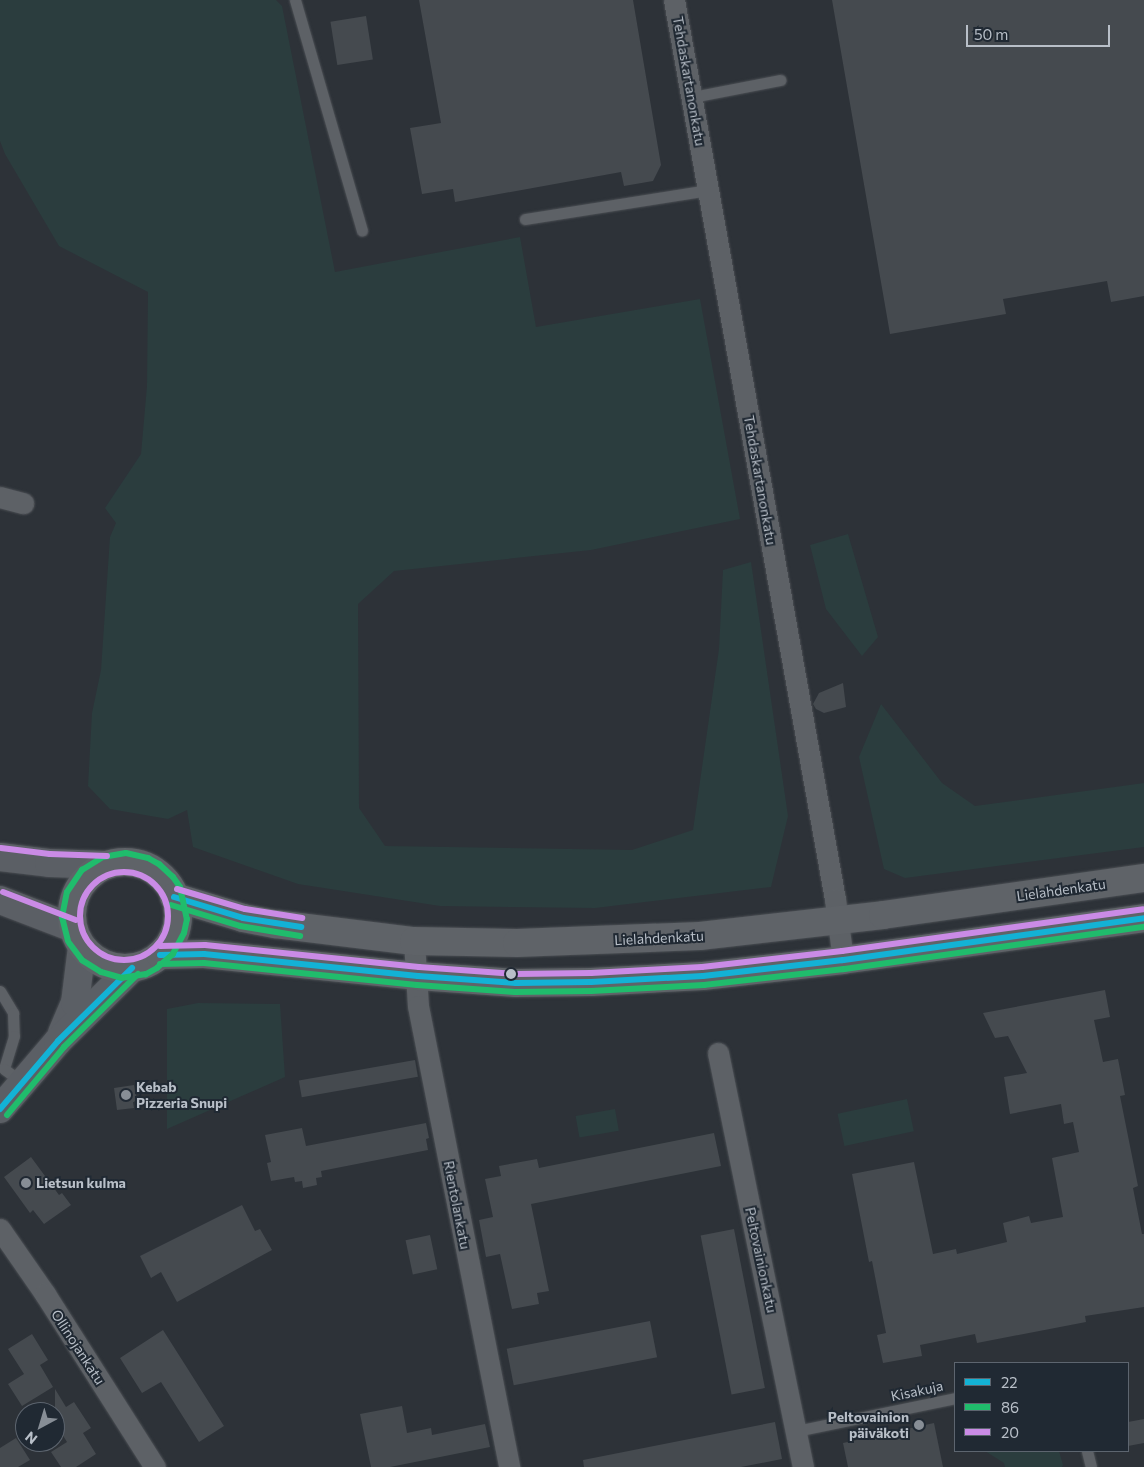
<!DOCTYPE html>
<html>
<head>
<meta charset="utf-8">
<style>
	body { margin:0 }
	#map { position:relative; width:1144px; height:1467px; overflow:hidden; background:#2d3238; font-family:Commissioner,sans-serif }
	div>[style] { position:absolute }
	.green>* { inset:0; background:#2b3d3e; transform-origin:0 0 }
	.building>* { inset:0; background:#454a4f; transform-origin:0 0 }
	.roads { filter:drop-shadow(0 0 1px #4a4e53) drop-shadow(0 0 1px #4a4e53) }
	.lane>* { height:11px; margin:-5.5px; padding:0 5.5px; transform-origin:5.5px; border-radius:5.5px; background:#5d6166 }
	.street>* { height:21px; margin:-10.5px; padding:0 10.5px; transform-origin:10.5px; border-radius:10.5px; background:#5d6166 }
	.secondary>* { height:28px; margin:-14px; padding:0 14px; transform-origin:14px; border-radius:14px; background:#5b5f65 }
	.primary>* { height:28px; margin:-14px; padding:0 14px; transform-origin:14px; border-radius:14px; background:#5f6368 }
	.primary>.ring { margin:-14px; padding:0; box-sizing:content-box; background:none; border:28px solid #5f6368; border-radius:50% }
	.bus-1>* { height:6px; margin:-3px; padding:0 3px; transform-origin:3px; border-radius:3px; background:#13b2d5 }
	.bus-2>* { height:6px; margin:-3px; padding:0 3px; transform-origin:3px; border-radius:3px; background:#20bc6c }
	.bus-3>* { height:6px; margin:-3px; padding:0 3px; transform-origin:3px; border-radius:3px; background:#ca8be6 }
	.bus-3>.ring { margin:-3px; padding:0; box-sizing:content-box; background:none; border:6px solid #ca8be6; border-radius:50% }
	.dots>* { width:14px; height:14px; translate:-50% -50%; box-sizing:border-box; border:2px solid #202933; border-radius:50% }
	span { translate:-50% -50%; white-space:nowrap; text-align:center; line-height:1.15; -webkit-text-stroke:4px #202933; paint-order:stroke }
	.street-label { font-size:14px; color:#b8bfc8 }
	.poi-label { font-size:14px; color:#b8bfc8; font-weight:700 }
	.left { translate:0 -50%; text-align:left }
	.right { translate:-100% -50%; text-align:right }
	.legend { position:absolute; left:954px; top:1362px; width:175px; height:90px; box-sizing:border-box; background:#202933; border:1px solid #5d656f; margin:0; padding:6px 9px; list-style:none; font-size:15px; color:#b8bfc8 }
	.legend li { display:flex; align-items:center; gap:10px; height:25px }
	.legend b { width:25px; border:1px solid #5d656f }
	.north { position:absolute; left:15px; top:1402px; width:50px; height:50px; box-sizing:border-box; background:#202933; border:1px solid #5d656f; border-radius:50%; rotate:219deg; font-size:14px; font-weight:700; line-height:20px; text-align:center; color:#b8bfc8 }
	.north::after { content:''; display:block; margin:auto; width:18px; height:22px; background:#878e96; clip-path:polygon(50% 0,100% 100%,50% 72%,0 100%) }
	.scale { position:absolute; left:966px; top:25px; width:144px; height:22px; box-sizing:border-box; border:2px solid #b8bfc8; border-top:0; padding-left:6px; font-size:15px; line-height:18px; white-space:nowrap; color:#b8bfc8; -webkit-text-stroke:4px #202933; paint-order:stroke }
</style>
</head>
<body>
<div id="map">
	<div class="green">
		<div style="clip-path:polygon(0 0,276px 0,282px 6px,335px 272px,520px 237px,536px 327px,700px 299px,740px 519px,591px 550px,394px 571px,358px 604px,359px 808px,385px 846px,632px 850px,693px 830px,719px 649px,723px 570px,751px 562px,788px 816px,771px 887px,595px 908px,440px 906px,298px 884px,193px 847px,187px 810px,168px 819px,110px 809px,88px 786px,92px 713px,101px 670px,110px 537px,116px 523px,105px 508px,141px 454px,147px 386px,148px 292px,59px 246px,5px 154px,0 141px)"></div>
		<div style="clip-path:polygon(848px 534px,878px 637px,862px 656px,826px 609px,810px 545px)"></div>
		<div style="clip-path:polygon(881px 704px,942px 783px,975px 806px,1144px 783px,1144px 847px,905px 878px,884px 869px,859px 757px)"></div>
		<div style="clip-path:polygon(198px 1003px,280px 1004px,285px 1077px,167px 1129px,167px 1009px)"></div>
		<div style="left:907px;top:1099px;width:33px;height:71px;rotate:78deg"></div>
		<div style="left:615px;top:1109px;width:22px;height:40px;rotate:80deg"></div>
		<div style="clip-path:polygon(985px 1451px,1059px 1451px,1063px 1465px,1062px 1467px,1005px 1467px,1004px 1463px)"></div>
	</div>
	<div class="building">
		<div style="clip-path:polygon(419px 0,633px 0,661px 165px,653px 181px,624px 186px,621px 172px,455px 202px,453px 189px,422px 194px,410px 128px,441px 123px)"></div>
		<div style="clip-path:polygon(832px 0,1144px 0,1144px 296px,1111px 302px,1107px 281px,1003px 299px,1006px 314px,890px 334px)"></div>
		<div style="left:366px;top:16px;width:44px;height:36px;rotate:81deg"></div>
		<div style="clip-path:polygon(843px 683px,846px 707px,824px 713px,816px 709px,813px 704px,819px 693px)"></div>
		<div style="clip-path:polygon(1105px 990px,1110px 1017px,1094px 1020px,1103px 1062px,1118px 1059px,1125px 1095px,1120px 1096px,1138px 1186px,1133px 1188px,1142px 1234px,1144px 1234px,1144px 1307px,1085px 1316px,1086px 1322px,977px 1343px,975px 1334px,920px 1345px,922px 1356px,883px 1363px,877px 1335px,886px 1333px,872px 1261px,869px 1262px,852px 1174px,914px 1162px,933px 1254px,956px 1249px,957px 1254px,1007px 1242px,1003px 1223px,1029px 1216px,1031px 1223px,1063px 1217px,1052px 1158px,1079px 1152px,1073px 1122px,1064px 1124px,1061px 1104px,1010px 1114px,1004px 1077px,1027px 1073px,1008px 1036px,995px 1038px,983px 1013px)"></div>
		<div style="left:415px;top:1060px;width:17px;height:118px;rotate:80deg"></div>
		<div style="clip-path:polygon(134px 1085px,137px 1102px,133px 1102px,134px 1108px,117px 1110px,114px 1088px)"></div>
		<div style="clip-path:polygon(426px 1123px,429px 1138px,426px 1139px,428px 1150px,321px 1171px,322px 1177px,316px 1178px,317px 1185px,303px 1188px,302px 1181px,295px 1182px,294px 1177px,271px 1181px,267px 1163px,271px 1162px,265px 1135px,302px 1128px,306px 1146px)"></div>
		<div style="clip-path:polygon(714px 1133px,721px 1166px,531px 1204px,549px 1291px,537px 1293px,539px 1304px,512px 1309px,500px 1254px,486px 1257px,479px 1220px,493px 1217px,485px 1179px,501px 1176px,499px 1166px,537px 1159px,539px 1168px)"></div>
		<div style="clip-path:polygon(31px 1157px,59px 1195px,62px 1193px,71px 1205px,44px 1224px,33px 1210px,30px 1213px,4px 1177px)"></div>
		<div style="clip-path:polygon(242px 1205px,255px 1231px,260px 1229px,272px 1250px,177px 1302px,161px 1272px,151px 1278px,140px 1256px)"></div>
		<div style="left:734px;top:1229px;width:162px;height:34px;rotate:79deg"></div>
		<div style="left:430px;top:1235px;width:35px;height:25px;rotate:78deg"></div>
		<div style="left:650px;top:1321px;width:37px;height:146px;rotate:79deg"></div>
		<div style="clip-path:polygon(163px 1330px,224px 1426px,199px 1442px,161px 1382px,142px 1393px,120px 1358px)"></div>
		<div style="clip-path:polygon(32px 1334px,48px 1360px,40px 1365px,53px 1387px,22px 1406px,8px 1384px,24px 1374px,8px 1349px)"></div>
		<div style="clip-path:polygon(55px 1389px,66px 1407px,74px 1402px,91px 1428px,83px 1433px,96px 1454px,76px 1467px,61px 1467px,51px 1452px,67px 1442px,55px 1423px)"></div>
		<div style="clip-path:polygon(402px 1406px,407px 1433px,431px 1428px,432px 1435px,485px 1424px,490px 1447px,390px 1467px,371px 1467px,360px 1414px)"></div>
		<div style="clip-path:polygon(1144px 1419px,1144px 1443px,1128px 1446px,1128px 1422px)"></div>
		<div style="clip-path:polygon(775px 1422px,782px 1459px,741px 1467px,584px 1467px,583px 1460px)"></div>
		<div style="clip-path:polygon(934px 1423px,943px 1467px,848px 1467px,843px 1443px)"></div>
		<div style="clip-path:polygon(16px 1438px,30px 1460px,18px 1467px,0 1467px,0 1448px)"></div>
	</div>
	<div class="roads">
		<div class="lane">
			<div style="left:295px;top:0;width:240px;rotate:73.8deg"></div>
			<div style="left:692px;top:97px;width:90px;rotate:-10.9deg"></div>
			<div style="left:525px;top:219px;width:185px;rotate:-9deg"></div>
			<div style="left:0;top:991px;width:26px;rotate:59deg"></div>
			<div style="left:13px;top:1013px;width:23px;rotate:88deg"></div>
			<div style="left:14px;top:1036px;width:34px;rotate:107deg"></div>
			<div style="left:4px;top:1069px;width:24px;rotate:36deg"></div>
			<div style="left:796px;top:1431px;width:162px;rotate:-11.7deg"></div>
			<div style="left:1087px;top:1451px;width:16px;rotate:76deg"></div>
		</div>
		<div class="street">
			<div style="left:674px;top:0;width:913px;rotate:79.85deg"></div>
			<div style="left:835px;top:899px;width:62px;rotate:82.5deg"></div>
			<div style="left:0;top:497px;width:24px;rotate:15deg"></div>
			<div style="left:414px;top:941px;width:65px;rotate:86.5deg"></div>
			<div style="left:418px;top:1006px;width:470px;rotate:78.8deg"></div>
			<div style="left:718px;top:1053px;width:423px;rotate:78.4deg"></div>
			<div style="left:0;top:1229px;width:79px;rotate:55.3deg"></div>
			<div style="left:45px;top:1294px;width:205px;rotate:57.6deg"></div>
		</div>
		<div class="secondary">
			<div style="left:0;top:857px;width:49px;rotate:7deg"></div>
			<div style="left:49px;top:863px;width:58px;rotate:2deg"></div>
			<div style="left:0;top:900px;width:78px;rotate:21deg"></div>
			<div style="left:62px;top:1033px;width:33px;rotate:-67deg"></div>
			<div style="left:75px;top:1003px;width:56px;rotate:-82.9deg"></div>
			<div style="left:0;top:1109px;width:89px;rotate:-49.5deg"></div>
			<div style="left:58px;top:1041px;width:104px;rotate:-44.6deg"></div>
		</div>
		<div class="primary">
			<div class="ring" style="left:72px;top:862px;width:78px;height:78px"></div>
			<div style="left:174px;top:897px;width:72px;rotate:16.9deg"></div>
			<div style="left:243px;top:918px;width:33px;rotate:11deg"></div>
			<div style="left:275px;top:924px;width:140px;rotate:7deg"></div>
			<div style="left:414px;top:941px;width:103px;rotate:1.1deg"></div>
			<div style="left:517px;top:943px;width:183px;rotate:-2.2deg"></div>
			<div style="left:700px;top:936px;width:184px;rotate:-6.5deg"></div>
			<div style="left:883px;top:915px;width:264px;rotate:-8.1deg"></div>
			<div style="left:160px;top:955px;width:44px;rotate:-1.3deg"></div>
			<div style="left:204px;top:954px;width:215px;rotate:5.9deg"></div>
			<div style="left:418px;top:976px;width:98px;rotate:4.1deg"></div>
			<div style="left:516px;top:983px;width:75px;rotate:-0.8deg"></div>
			<div style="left:591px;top:982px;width:112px;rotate:-3.1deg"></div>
			<div style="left:703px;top:976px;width:141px;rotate:-6.5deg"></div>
			<div style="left:843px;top:960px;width:304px;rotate:-7.9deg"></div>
		</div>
	</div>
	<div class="bus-1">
		<div style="left:174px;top:897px;width:72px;rotate:16.9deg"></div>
		<div style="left:243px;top:918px;width:59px;rotate:8.8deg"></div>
		<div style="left:160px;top:955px;width:44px;rotate:-1.3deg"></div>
		<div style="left:204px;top:954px;width:215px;rotate:5.9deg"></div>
		<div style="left:418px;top:976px;width:98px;rotate:4.1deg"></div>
		<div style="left:516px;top:983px;width:75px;rotate:-0.8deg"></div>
		<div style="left:591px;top:982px;width:112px;rotate:-3.1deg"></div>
		<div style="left:703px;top:976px;width:141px;rotate:-6.5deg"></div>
		<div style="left:843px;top:960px;width:304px;rotate:-7.9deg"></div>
		<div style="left:0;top:1109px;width:89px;rotate:-49.5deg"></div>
		<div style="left:58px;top:1041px;width:104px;rotate:-44.6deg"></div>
	</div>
	<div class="bus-2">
		<div style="left:171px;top:905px;width:72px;rotate:16.9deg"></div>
		<div style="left:240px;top:926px;width:61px;rotate:9.5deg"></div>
		<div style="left:68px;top:941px;width:25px;rotate:-104deg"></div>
		<div style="left:62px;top:917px;width:25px;rotate:-79deg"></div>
		<div style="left:67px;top:892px;width:27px;rotate:-56deg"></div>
		<div style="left:82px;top:870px;width:25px;rotate:-32deg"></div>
		<div style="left:103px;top:857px;width:23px;rotate:-10deg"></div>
		<div style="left:126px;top:853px;width:23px;rotate:13deg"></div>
		<div style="left:148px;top:858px;width:13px;rotate:29deg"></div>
		<div style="left:159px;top:864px;width:19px;rotate:43deg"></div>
		<div style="left:173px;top:877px;width:12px;rotate:55deg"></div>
		<div style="left:180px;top:887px;width:33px;rotate:78deg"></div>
		<div style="left:187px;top:919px;width:14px;rotate:102deg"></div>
		<div style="left:184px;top:933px;width:24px;rotate:118deg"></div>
		<div style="left:173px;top:954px;width:21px;rotate:139deg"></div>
		<div style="left:157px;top:968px;width:13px;rotate:151deg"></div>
		<div style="left:146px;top:974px;width:24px;rotate:171deg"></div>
		<div style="left:122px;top:978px;width:22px;rotate:-164deg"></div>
		<div style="left:101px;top:972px;width:22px;rotate:-148deg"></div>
		<div style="left:82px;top:960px;width:21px;rotate:-127deg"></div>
		<div style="left:160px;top:964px;width:44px;rotate:-1.3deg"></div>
		<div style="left:204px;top:963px;width:214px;rotate:5.9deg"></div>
		<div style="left:417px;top:985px;width:98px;rotate:4.1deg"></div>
		<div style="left:515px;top:992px;width:76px;rotate:-0.8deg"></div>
		<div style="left:591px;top:991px;width:113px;rotate:-3deg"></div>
		<div style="left:704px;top:985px;width:141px;rotate:-6.5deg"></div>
		<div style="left:844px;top:969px;width:303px;rotate:-8deg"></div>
		<div style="left:7px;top:1115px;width:89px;rotate:-50deg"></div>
		<div style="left:64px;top:1047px;width:104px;rotate:-44.6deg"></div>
	</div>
	<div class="bus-3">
		<div style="left:1px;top:848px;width:49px;rotate:7deg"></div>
		<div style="left:50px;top:854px;width:57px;rotate:2deg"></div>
		<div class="ring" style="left:80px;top:872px;width:82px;height:82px"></div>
		<div style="left:177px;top:889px;width:71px;rotate:16.4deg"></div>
		<div style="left:245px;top:909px;width:58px;rotate:9deg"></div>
		<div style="left:3px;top:892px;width:78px;rotate:21deg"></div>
		<div style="left:160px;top:946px;width:45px;rotate:-1.3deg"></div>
		<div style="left:205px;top:945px;width:215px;rotate:5.9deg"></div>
		<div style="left:419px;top:967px;width:97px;rotate:4.1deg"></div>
		<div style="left:516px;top:974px;width:75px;rotate:-0.8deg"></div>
		<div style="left:591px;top:973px;width:111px;rotate:-3.1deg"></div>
		<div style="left:702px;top:967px;width:141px;rotate:-6.5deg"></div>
		<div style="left:842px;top:951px;width:304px;rotate:-7.9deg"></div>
	</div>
	<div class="dots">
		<div style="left:511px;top:974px;background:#b8bfc8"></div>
		<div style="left:126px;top:1095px;background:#878e96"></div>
		<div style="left:26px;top:1183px;background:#878e96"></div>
		<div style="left:919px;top:1425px;background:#878e96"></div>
	</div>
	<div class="street-label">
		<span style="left:689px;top:81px;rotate:80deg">Tehdaskartanonkatu</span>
		<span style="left:760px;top:480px;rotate:80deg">Tehdaskartanonkatu</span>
		<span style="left:1061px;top:890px;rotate:-8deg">Lielahdenkatu</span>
		<span style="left:659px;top:938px;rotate:-3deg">Lielahdenkatu</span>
		<span style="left:457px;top:1205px;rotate:79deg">Rientolankatu</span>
		<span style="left:761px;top:1260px;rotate:78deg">Peltovainionkatu</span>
		<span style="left:78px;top:1347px;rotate:57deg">Ollinojankatu</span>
		<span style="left:917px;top:1391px;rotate:-12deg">Kisakuja</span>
	</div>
	<div class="poi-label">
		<span class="left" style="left:136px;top:1095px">Kebab<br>Pizzeria Snupi</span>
		<span class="left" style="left:36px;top:1183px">Lietsun kulma</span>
		<span class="right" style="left:909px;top:1425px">Peltovainion<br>päiväkoti</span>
	</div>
	<ul class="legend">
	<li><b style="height:6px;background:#13b2d5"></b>22</li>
	<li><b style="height:6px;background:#20bc6c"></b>86</li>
	<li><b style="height:6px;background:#ca8be6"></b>20</li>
	</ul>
	<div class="north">N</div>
	<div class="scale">50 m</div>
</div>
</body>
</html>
